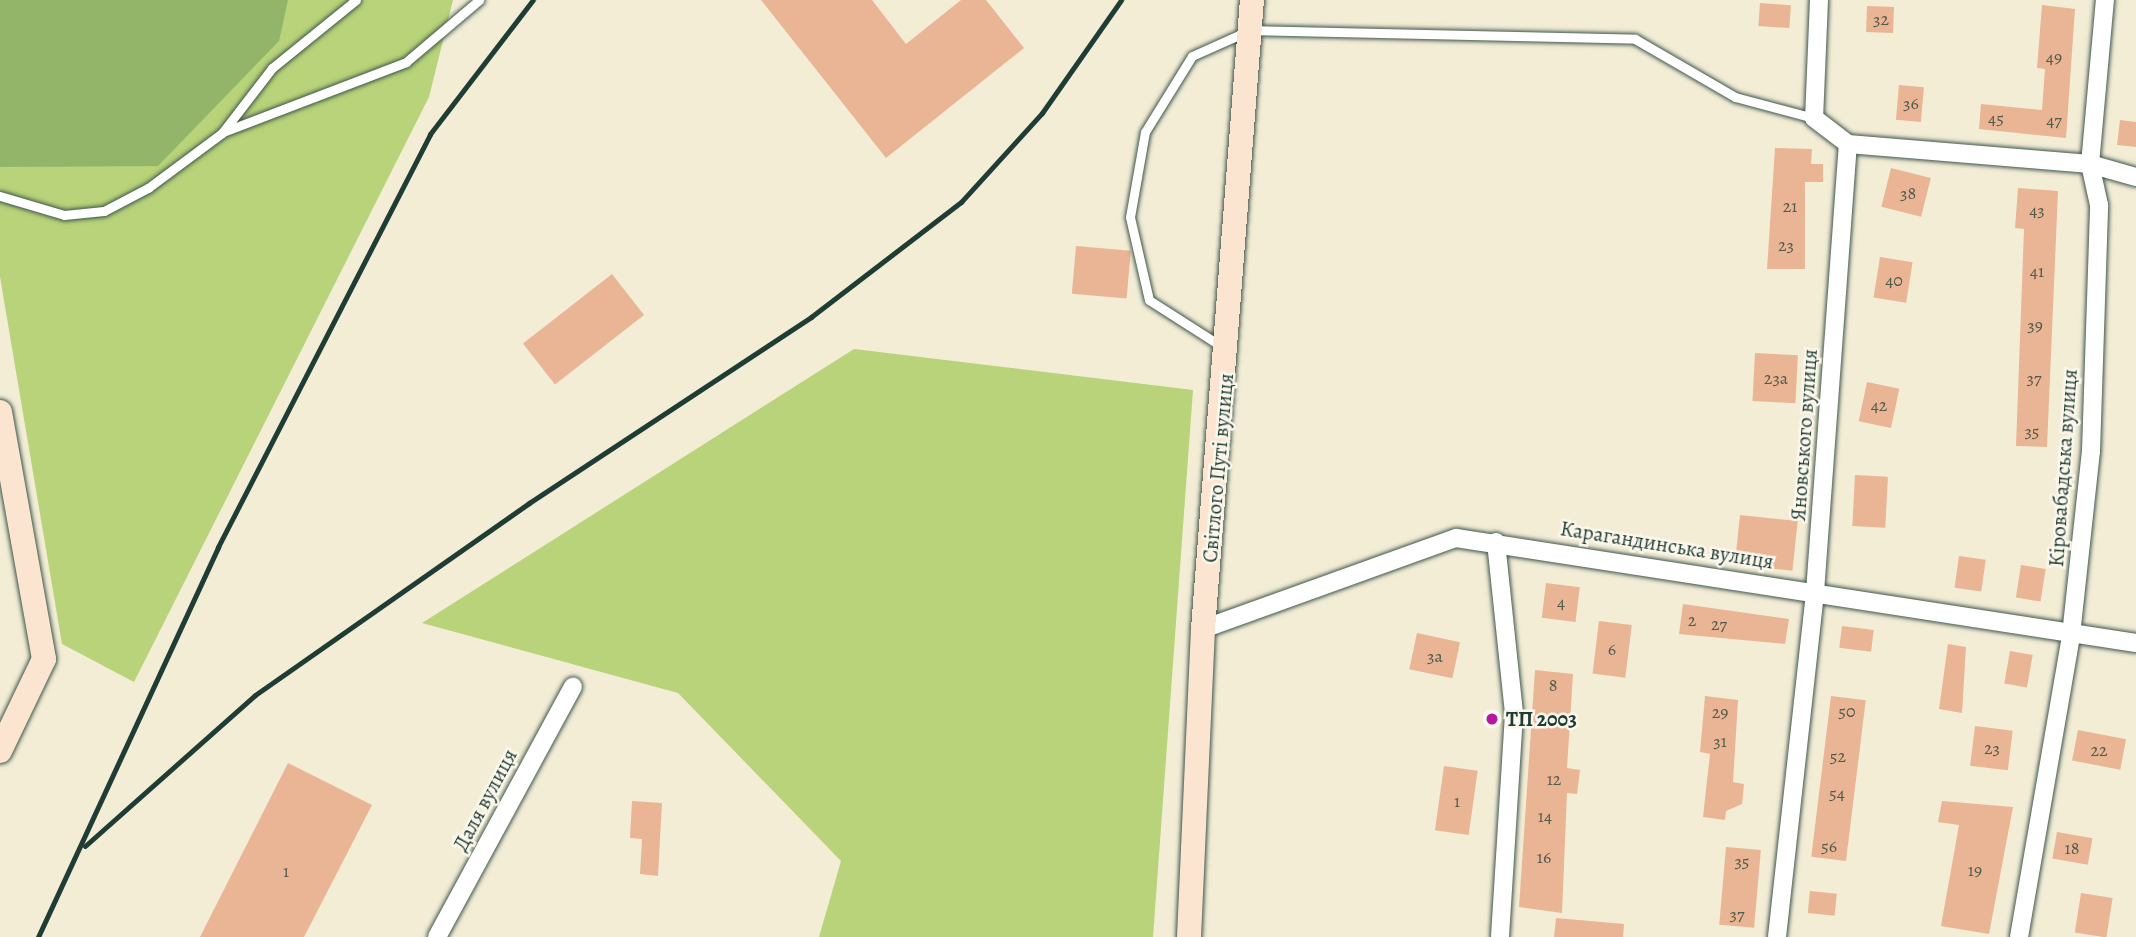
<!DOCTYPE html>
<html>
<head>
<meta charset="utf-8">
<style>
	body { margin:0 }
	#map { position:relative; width:2136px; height:937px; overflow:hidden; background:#f3edd6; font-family:Alegreya,serif }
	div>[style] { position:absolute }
	.green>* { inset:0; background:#b8d379 }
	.forest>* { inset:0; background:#92b569 }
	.building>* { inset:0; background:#e9b595; transform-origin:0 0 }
	.roads { filter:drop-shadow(0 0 2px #3f574c) drop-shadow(0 0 2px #3f574c) }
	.lane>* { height:9px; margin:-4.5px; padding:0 4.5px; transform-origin:4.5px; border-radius:4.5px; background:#fff }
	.street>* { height:18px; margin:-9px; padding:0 9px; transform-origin:9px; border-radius:9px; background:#fff }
	.secondary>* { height:24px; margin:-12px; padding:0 12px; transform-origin:12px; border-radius:12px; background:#fce5d0 }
	.rail>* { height:5px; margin:-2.5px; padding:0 2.5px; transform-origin:2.5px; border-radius:2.5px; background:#1f3d34 }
	.dots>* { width:19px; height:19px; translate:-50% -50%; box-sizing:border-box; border:4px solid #fbf7ec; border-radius:50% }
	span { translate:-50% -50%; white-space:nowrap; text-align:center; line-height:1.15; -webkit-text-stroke:5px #fbf7ec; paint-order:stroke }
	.number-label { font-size:18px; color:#525b4c }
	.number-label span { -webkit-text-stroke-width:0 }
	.street-label { font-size:21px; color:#1f3d34 }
	.poi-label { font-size:21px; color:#1f3d34; font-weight:700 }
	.left { translate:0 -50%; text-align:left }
</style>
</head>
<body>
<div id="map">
	<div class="green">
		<div style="clip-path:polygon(0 0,453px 0,429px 97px,134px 682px,62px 644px,0 277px)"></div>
		<div style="clip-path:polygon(854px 349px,1193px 390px,1153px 937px,819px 937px,841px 861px,678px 693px,422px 623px)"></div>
	</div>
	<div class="forest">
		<div style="clip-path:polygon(0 0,288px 0,279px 41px,158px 166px,0 167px)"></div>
	</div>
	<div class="building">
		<div style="clip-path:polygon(761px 0,872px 0,906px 44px,961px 0,986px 0,1024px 48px,886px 158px)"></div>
		<div style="left:1760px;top:3px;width:31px;height:23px;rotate:4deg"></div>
		<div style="clip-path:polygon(2042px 5px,2075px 9px,2066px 138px,1979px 129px,1981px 104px,2042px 110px,2045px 69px,2037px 68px)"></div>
		<div style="left:1867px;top:6px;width:27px;height:26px;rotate:2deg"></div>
		<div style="left:1899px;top:85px;width:25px;height:35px;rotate:5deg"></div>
		<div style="clip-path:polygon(2120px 120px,2136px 122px,2136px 147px,2117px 145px)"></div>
		<div style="clip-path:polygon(1775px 148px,1812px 149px,1811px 164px,1823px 164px,1823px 182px,1805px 182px,1805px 269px,1767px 269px)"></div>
		<div style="left:1891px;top:168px;width:41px;height:40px;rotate:14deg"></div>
		<div style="clip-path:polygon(2018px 188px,2058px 191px,2047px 447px,2016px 446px,2024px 229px,2015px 228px)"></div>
		<div style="left:1076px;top:246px;width:55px;height:48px;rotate:5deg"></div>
		<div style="left:1880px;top:257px;width:33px;height:41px;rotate:9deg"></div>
		<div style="left:612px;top:274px;width:52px;height:113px;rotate:52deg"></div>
		<div style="left:1755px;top:353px;width:43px;height:48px;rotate:3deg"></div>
		<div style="left:1867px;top:382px;width:33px;height:40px;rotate:12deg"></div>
		<div style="left:1855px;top:475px;width:33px;height:51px;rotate:3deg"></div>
		<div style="left:1740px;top:515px;width:58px;height:50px;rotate:6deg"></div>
		<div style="left:1959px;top:556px;width:27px;height:32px;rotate:8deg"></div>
		<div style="left:2021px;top:565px;width:25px;height:33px;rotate:9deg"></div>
		<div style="left:1546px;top:583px;width:34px;height:35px;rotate:7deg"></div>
		<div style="clip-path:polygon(1683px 604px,1789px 619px,1785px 644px,1679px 634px)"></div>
		<div style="left:1599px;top:621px;width:33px;height:53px;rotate:7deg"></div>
		<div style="left:1842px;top:626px;width:32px;height:22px;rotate:7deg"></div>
		<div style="left:1417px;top:633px;width:44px;height:37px;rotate:12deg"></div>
		<div style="clip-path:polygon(1948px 644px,1966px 647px,1962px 713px,1939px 709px)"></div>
		<div style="left:2010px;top:651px;width:23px;height:33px;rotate:10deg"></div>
		<div style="clip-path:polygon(1535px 670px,1573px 674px,1567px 768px,1580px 770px,1577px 794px,1567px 793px,1562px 913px,1519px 907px)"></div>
		<div style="clip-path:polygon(1705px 696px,1738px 700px,1733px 782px,1744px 784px,1742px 804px,1726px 811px,1725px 820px,1703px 817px,1710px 754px,1700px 752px)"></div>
		<div style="left:1831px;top:696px;width:35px;height:162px;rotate:7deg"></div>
		<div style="left:1975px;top:726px;width:38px;height:40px;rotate:7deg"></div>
		<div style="left:2078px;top:730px;width:49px;height:31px;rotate:11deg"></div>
		<div style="clip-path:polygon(288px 763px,372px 805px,304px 937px,200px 937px)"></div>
		<div style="left:1444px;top:766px;width:34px;height:65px;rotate:8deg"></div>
		<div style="clip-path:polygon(632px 801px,662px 803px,658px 876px,640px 874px,642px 839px,630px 838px)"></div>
		<div style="clip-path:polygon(1942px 801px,2013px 807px,1989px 934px,1941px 926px,1959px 825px,1938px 822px)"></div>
		<div style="left:2057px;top:832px;width:36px;height:27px;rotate:10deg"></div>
		<div style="left:1726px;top:847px;width:35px;height:78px;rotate:5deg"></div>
		<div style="left:1810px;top:891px;width:27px;height:22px;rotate:6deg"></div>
		<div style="left:2081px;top:893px;width:32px;height:40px;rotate:9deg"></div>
		<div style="clip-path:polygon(1556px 918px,1624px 924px,1623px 937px,1554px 937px)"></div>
	</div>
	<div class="roads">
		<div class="lane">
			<div style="left:223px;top:132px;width:196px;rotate:-20.9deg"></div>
			<div style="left:406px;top:62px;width:96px;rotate:-40.3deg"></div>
			<div style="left:0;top:196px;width:67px;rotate:16.5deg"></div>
			<div style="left:64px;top:215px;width:40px;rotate:-5.7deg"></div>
			<div style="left:104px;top:211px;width:50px;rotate:-27.6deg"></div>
			<div style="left:148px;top:188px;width:92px;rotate:-36.6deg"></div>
			<div style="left:222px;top:133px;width:82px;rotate:-52.4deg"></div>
			<div style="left:272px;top:68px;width:108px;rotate:-39deg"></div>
			<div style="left:1221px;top:346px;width:85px;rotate:-147.4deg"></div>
			<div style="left:1149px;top:300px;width:85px;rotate:-102.9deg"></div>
			<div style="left:1130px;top:217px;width:86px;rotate:-80deg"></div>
			<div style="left:1145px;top:132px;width:89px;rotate:-58.3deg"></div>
			<div style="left:1192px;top:56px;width:64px;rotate:-24.1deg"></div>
			<div style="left:1250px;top:30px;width:385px;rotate:1.3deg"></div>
			<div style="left:1635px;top:39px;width:116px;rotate:30.1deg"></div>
			<div style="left:1735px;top:97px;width:82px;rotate:14.9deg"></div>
		</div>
		<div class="street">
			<div style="left:1819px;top:0;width:118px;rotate:92.4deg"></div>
			<div style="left:1814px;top:118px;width:43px;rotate:37.4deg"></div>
			<div style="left:1848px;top:144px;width:243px;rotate:4.7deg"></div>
			<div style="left:2090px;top:164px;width:48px;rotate:15.8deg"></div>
			<div style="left:1496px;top:542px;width:173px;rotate:84deg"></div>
			<div style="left:1514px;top:714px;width:223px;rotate:93.6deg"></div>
			<div style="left:1203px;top:629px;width:269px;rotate:-19.8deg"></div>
			<div style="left:1456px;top:538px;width:688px;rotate:8.78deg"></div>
			<div style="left:437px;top:937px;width:285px;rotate:-61.5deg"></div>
			<div style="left:1777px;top:937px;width:347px;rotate:-83.7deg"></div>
			<div style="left:1815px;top:592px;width:449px;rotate:-85.8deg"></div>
			<div style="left:2019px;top:937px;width:306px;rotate:-80.2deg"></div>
			<div style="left:2071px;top:635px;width:185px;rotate:-83.8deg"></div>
			<div style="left:2091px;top:451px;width:246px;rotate:-88.1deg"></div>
			<div style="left:2099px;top:205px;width:42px;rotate:-102.4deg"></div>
			<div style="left:2090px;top:164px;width:165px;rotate:-84.8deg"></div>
		</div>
		<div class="secondary">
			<div style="left:0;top:412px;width:251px;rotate:79.9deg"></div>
			<div style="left:44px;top:659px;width:102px;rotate:115.6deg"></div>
			<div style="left:1189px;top:937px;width:308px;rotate:-87.4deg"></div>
			<div style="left:1203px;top:629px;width:631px;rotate:-85.55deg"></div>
		</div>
	</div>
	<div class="rail">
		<div style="left:85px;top:846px;width:227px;rotate:-41.6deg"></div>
		<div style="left:255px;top:695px;width:335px;rotate:-35deg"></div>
		<div style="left:529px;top:503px;width:338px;rotate:-33.4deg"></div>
		<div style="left:811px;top:317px;width:189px;rotate:-37.5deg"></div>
		<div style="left:961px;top:202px;width:120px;rotate:-47.7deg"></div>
		<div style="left:1042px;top:113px;width:138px;rotate:-55deg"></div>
		<div style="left:38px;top:937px;width:430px;rotate:-65.2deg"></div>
		<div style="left:218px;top:547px;width:464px;rotate:-62.8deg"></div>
		<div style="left:430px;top:134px;width:169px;rotate:-52.5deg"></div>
	</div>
	<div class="dots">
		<div style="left:1492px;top:719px;background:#b5179e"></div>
	</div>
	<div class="number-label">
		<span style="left:1881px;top:19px">32</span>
		<span style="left:2054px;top:57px">49</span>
		<span style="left:1911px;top:103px">36</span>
		<span style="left:1996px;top:118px">45</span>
		<span style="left:2054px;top:120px">47</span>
		<span style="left:1908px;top:193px">38</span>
		<span style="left:1790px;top:206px">21</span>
		<span style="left:2037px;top:210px">43</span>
		<span style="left:1786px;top:245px">23</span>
		<span style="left:2037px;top:271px">41</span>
		<span style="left:1894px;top:280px">40</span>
		<span style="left:2035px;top:325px">39</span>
		<span style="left:1776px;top:378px">23а</span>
		<span style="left:2034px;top:378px">37</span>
		<span style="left:1879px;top:405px">42</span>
		<span style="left:2032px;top:431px">35</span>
		<span style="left:1561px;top:602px">4</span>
		<span style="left:1692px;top:620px">2</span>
		<span style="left:1719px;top:624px">27</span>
		<span style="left:1612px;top:649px">6</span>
		<span style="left:1435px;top:656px">3а</span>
		<span style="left:1553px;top:685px">8</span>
		<span style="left:1847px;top:711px">50</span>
		<span style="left:1720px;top:712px">29</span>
		<span style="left:1720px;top:741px">31</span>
		<span style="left:1992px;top:748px">23</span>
		<span style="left:2099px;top:750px">22</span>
		<span style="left:1838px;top:756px">52</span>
		<span style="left:1554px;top:779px">12</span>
		<span style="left:1837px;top:793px">54</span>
		<span style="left:1457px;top:801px">1</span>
		<span style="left:1545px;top:816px">14</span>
		<span style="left:1829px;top:846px">56</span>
		<span style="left:2072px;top:848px">18</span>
		<span style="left:1544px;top:857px">16</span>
		<span style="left:1742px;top:861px">35</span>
		<span style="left:1975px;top:870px">19</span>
		<span style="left:286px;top:871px">1</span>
		<span style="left:1737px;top:914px">37</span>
	</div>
	<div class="street-label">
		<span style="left:1804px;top:435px;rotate:-86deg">Яновського вулиця</span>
		<span style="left:1218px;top:468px;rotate:-85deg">Світлого Путі вулиця</span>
		<span style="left:2063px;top:468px;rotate:-86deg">Кіровабадська вулиця</span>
		<span style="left:1667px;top:545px;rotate:9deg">Карагандинська вулиця</span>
		<span style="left:485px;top:800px;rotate:-62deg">Даля вулиця</span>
	</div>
	<div class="poi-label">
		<span class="left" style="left:1506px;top:719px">ТП 2003</span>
	</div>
</div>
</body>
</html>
